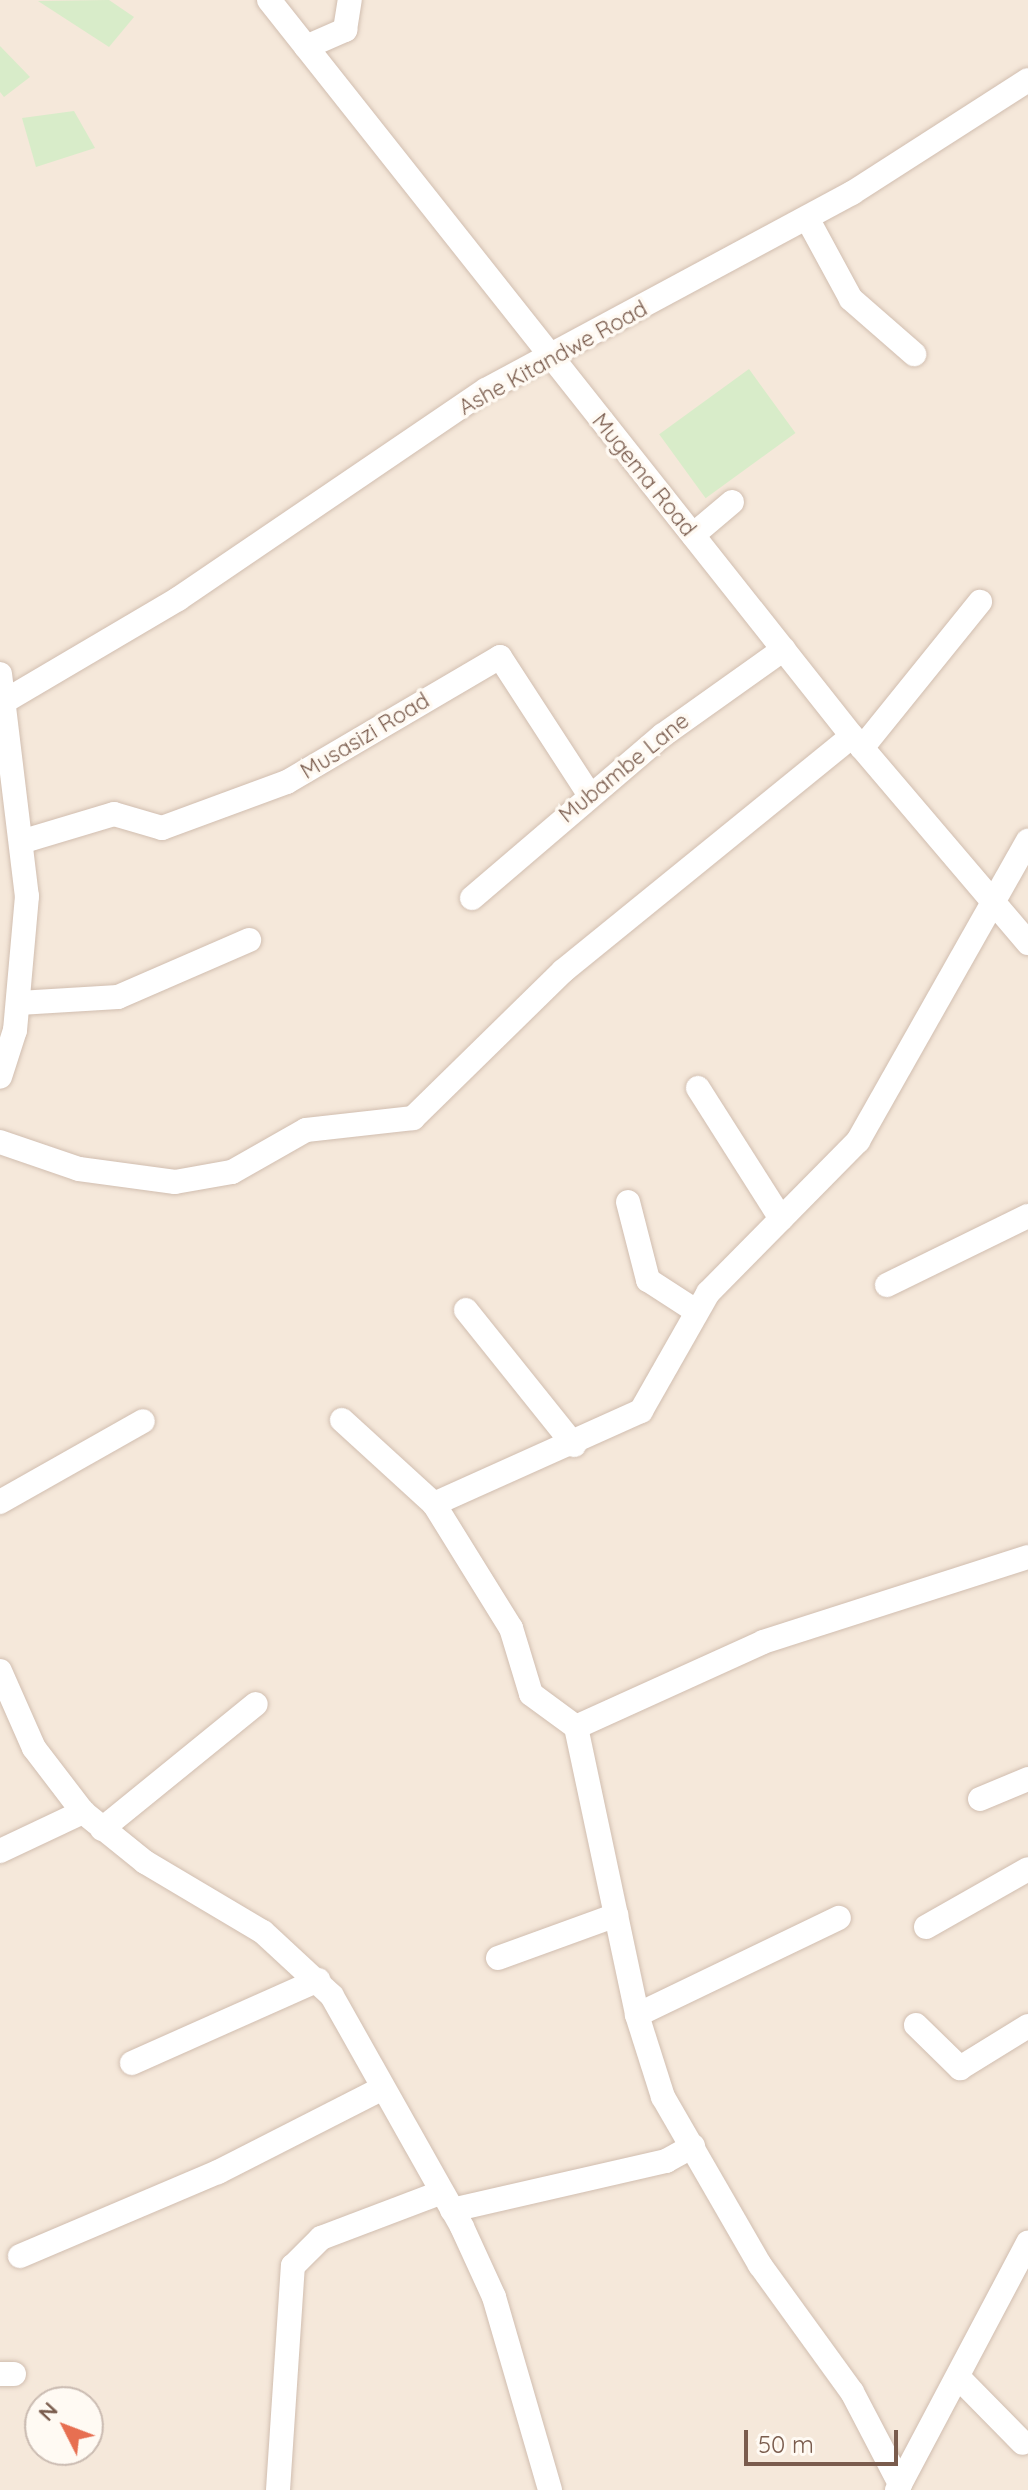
<!DOCTYPE html>
<html>
<head>
<meta charset="utf-8">
<style>
	body { margin:0 }
	#map { position:relative; width:1028px; height:2490px; overflow:hidden; background:#fdf6ec; font-family:Quicksand,sans-serif }
	div>[style] { position:absolute }
	.residential>* { inset:0; background:#f5e8da }
	.green>* { inset:0; background:#d8ecc9; transform-origin:0 0 }
	.roads { filter:drop-shadow(0 0 2px #d1beb0) drop-shadow(0 0 2px #d1beb0) }
	.minor>* { height:24px; margin:-12px; padding:0 12px; transform-origin:12px; border-radius:12px; background:#fff }
	span { translate:-50% -50%; white-space:nowrap; text-align:center; line-height:1.15; -webkit-text-stroke:7px #fffaf3; paint-order:stroke }
	.street-label { font-size:22px; color:#7a5c4d }
	.north { position:absolute; left:24px; top:2386px; width:80px; height:80px; box-sizing:border-box; background:#fffaf3; border:2px solid #cabbb1; border-radius:50%; rotate:312deg; font-size:22px; font-weight:700; line-height:32px; text-align:center; color:#7a5c4d }
	.north::after { content:''; display:block; margin:auto; width:28px; height:36px; background:#e76f51; clip-path:polygon(50% 0,100% 100%,50% 72%,0 100%) }
	.scale { position:absolute; left:744px; top:2430px; width:154px; height:36px; box-sizing:border-box; border:4px solid #7a5c4d; border-top:0; padding-left:10px; font-size:24px; line-height:28px; white-space:nowrap; color:#7a5c4d; -webkit-text-stroke:6px #fffaf3; paint-order:stroke }
</style>
</head>
<body>
<div id="map">
	<div class="residential">
		<div style="clip-path:polygon(evenodd,0 0,1028px 0,1028px 2490px,0 2490px,0 0,40px 2402px,88px 2402px,88px 2450px,40px 2450px,40px 2402px)"></div>
	</div>
	<div class="green">
		<div style="clip-path:polygon(109px 0,134px 17px,109px 47px,38px 1px)"></div>
		<div style="clip-path:polygon(0 46px,30px 77px,4px 97px,0 92px)"></div>
		<div style="clip-path:polygon(74px 111px,95px 148px,36px 167px,22px 118px)"></div>
		<div style="left:749px;top:369px;width:79px;height:111px;rotate:54deg"></div>
	</div>
	<div class="roads">
		<div class="minor">
			<div style="left:269px;top:0;width:939px;rotate:51.62deg"></div>
			<div style="left:852px;top:736px;width:272px;rotate:49.6deg"></div>
			<div style="left:306px;top:47px;width:43px;rotate:-23.6deg"></div>
			<div style="left:345px;top:30px;width:30px;rotate:-81deg"></div>
			<div style="left:807px;top:218px;width:92px;rotate:61.5deg"></div>
			<div style="left:851px;top:299px;width:84px;rotate:41.1deg"></div>
			<div style="left:693px;top:535px;width:51px;rotate:-40.2deg"></div>
			<div style="left:0;top:674px;width:224px;rotate:83.1deg"></div>
			<div style="left:27px;top:896px;width:135px;rotate:95.1deg"></div>
			<div style="left:15px;top:1030px;width:49px;rotate:107.7deg"></div>
			<div style="left:5px;top:701px;width:201px;rotate:-30.5deg"></div>
			<div style="left:178px;top:599px;width:372px;rotate:-34.2deg"></div>
			<div style="left:486px;top:390px;width:416px;rotate:-28.3deg"></div>
			<div style="left:852px;top:193px;width:209px;rotate:-32.7deg"></div>
			<div style="left:862px;top:748px;width:188px;rotate:-51.1deg"></div>
			<div style="left:24px;top:841px;width:94px;rotate:-16.7deg"></div>
			<div style="left:114px;top:814px;width:50px;rotate:16.3deg"></div>
			<div style="left:162px;top:828px;width:133px;rotate:-20.2deg"></div>
			<div style="left:287px;top:782px;width:247px;rotate:-30.4deg"></div>
			<div style="left:500px;top:657px;width:163px;rotate:57deg"></div>
			<div style="left:472px;top:898px;width:251px;rotate:-40.5deg"></div>
			<div style="left:663px;top:735px;width:148px;rotate:-35.4deg"></div>
			<div style="left:19px;top:1003px;width:99px;rotate:-3.5deg"></div>
			<div style="left:118px;top:997px;width:143px;rotate:-23.5deg"></div>
			<div style="left:698px;top:1088px;width:155px;rotate:57.6deg"></div>
			<div style="left:0;top:1142px;width:83px;rotate:18.9deg"></div>
			<div style="left:79px;top:1169px;width:97px;rotate:7.7deg"></div>
			<div style="left:175px;top:1182px;width:58px;rotate:-10deg"></div>
			<div style="left:232px;top:1172px;width:85px;rotate:-29.6deg"></div>
			<div style="left:306px;top:1130px;width:108px;rotate:-6.4deg"></div>
			<div style="left:413px;top:1118px;width:210px;rotate:-44.4deg"></div>
			<div style="left:563px;top:971px;width:372px;rotate:-39.1deg"></div>
			<div style="left:628px;top:1202px;width:81px;rotate:75.6deg"></div>
			<div style="left:648px;top:1280px;width:57px;rotate:32.9deg"></div>
			<div style="left:887px;top:1285px;width:157px;rotate:-26.1deg"></div>
			<div style="left:466px;top:1310px;width:173px;rotate:51.3deg"></div>
			<div style="left:342px;top:1420px;width:125px;rotate:42.4deg"></div>
			<div style="left:434px;top:1504px;width:146px;rotate:58.2deg"></div>
			<div style="left:511px;top:1628px;width:69px;rotate:73.1deg"></div>
			<div style="left:531px;top:1694px;width:56px;rotate:36.3deg"></div>
			<div style="left:576px;top:1727px;width:205px;rotate:-24.4deg"></div>
			<div style="left:763px;top:1642px;width:278px;rotate:-17.8deg"></div>
			<div style="left:0;top:1502px;width:164px;rotate:-29.5deg"></div>
			<div style="left:434px;top:1504px;width:227px;rotate:-24.2deg"></div>
			<div style="left:641px;top:1411px;width:136px;rotate:-60.4deg"></div>
			<div style="left:708px;top:1293px;width:214px;rotate:-45.4deg"></div>
			<div style="left:858px;top:1141px;width:345px;rotate:-60.5deg"></div>
			<div style="left:0;top:1671px;width:84px;rotate:66.2deg"></div>
			<div style="left:34px;top:1748px;width:81px;rotate:52.6deg"></div>
			<div style="left:83px;top:1812px;width:80px;rotate:38.9deg"></div>
			<div style="left:145px;top:1862px;width:137px;rotate:30.7deg"></div>
			<div style="left:263px;top:1932px;width:94px;rotate:42.8deg"></div>
			<div style="left:332px;top:1996px;width:265px;rotate:60.6deg"></div>
			<div style="left:462px;top:2227px;width:77px;rotate:65.4deg"></div>
			<div style="left:494px;top:2297px;width:201px;rotate:73.8deg"></div>
			<div style="left:576px;top:1727px;width:294px;rotate:78deg"></div>
			<div style="left:637px;top:2015px;width:86px;rotate:72.4deg"></div>
			<div style="left:663px;top:2097px;width:194px;rotate:60deg"></div>
			<div style="left:760px;top:2265px;width:157px;rotate:54.1deg"></div>
			<div style="left:852px;top:2392px;width:104px;rotate:62.4deg"></div>
			<div style="left:980px;top:1799px;width:52px;rotate:-22.6deg"></div>
			<div style="left:102px;top:1829px;width:198px;rotate:-39.1deg"></div>
			<div style="left:0;top:1851px;width:92px;rotate:-25.2deg"></div>
			<div style="left:926px;top:1927px;width:117px;rotate:-29.6deg"></div>
			<div style="left:498px;top:1958px;width:126px;rotate:-20deg"></div>
			<div style="left:637px;top:2015px;width:224px;rotate:-25.7deg"></div>
			<div style="left:916px;top:2025px;width:62px;rotate:44.3deg"></div>
			<div style="left:960px;top:2068px;width:80px;rotate:-31.7deg"></div>
			<div style="left:132px;top:2063px;width:204px;rotate:-24deg"></div>
			<div style="left:452px;top:2210px;width:220px;rotate:-12.9deg"></div>
			<div style="left:666px;top:2161px;width:31px;rotate:-29deg"></div>
			<div style="left:20px;top:2256px;width:215px;rotate:-23deg"></div>
			<div style="left:218px;top:2172px;width:183px;rotate:-27deg"></div>
			<div style="left:0;top:2374px;width:14px"></div>
			<div style="left:961px;top:2380px;width:88px;rotate:45.5deg"></div>
			<div style="left:278px;top:2490px;width:225px;rotate:-86.2deg"></div>
			<div style="left:293px;top:2266px;width:40px;rotate:-45deg"></div>
			<div style="left:321px;top:2238px;width:129px;rotate:-20.8deg"></div>
			<div style="left:897px;top:2490px;width:280px;rotate:-62.1deg"></div>
		</div>
	</div>
	<div class="street-label">
		<span style="left:553px;top:358px;rotate:-29deg">Ashe Kitandwe Road</span>
		<span style="left:644px;top:475px;rotate:51deg">Mugema Road</span>
		<span style="left:365px;top:736px;rotate:-31deg">Musasizi Road</span>
		<span style="left:624px;top:768px;rotate:-39deg">Mubambe Lane</span>
	</div>
	<div class="north">N</div>
	<div class="scale">50 m</div>
</div>
</body>
</html>
